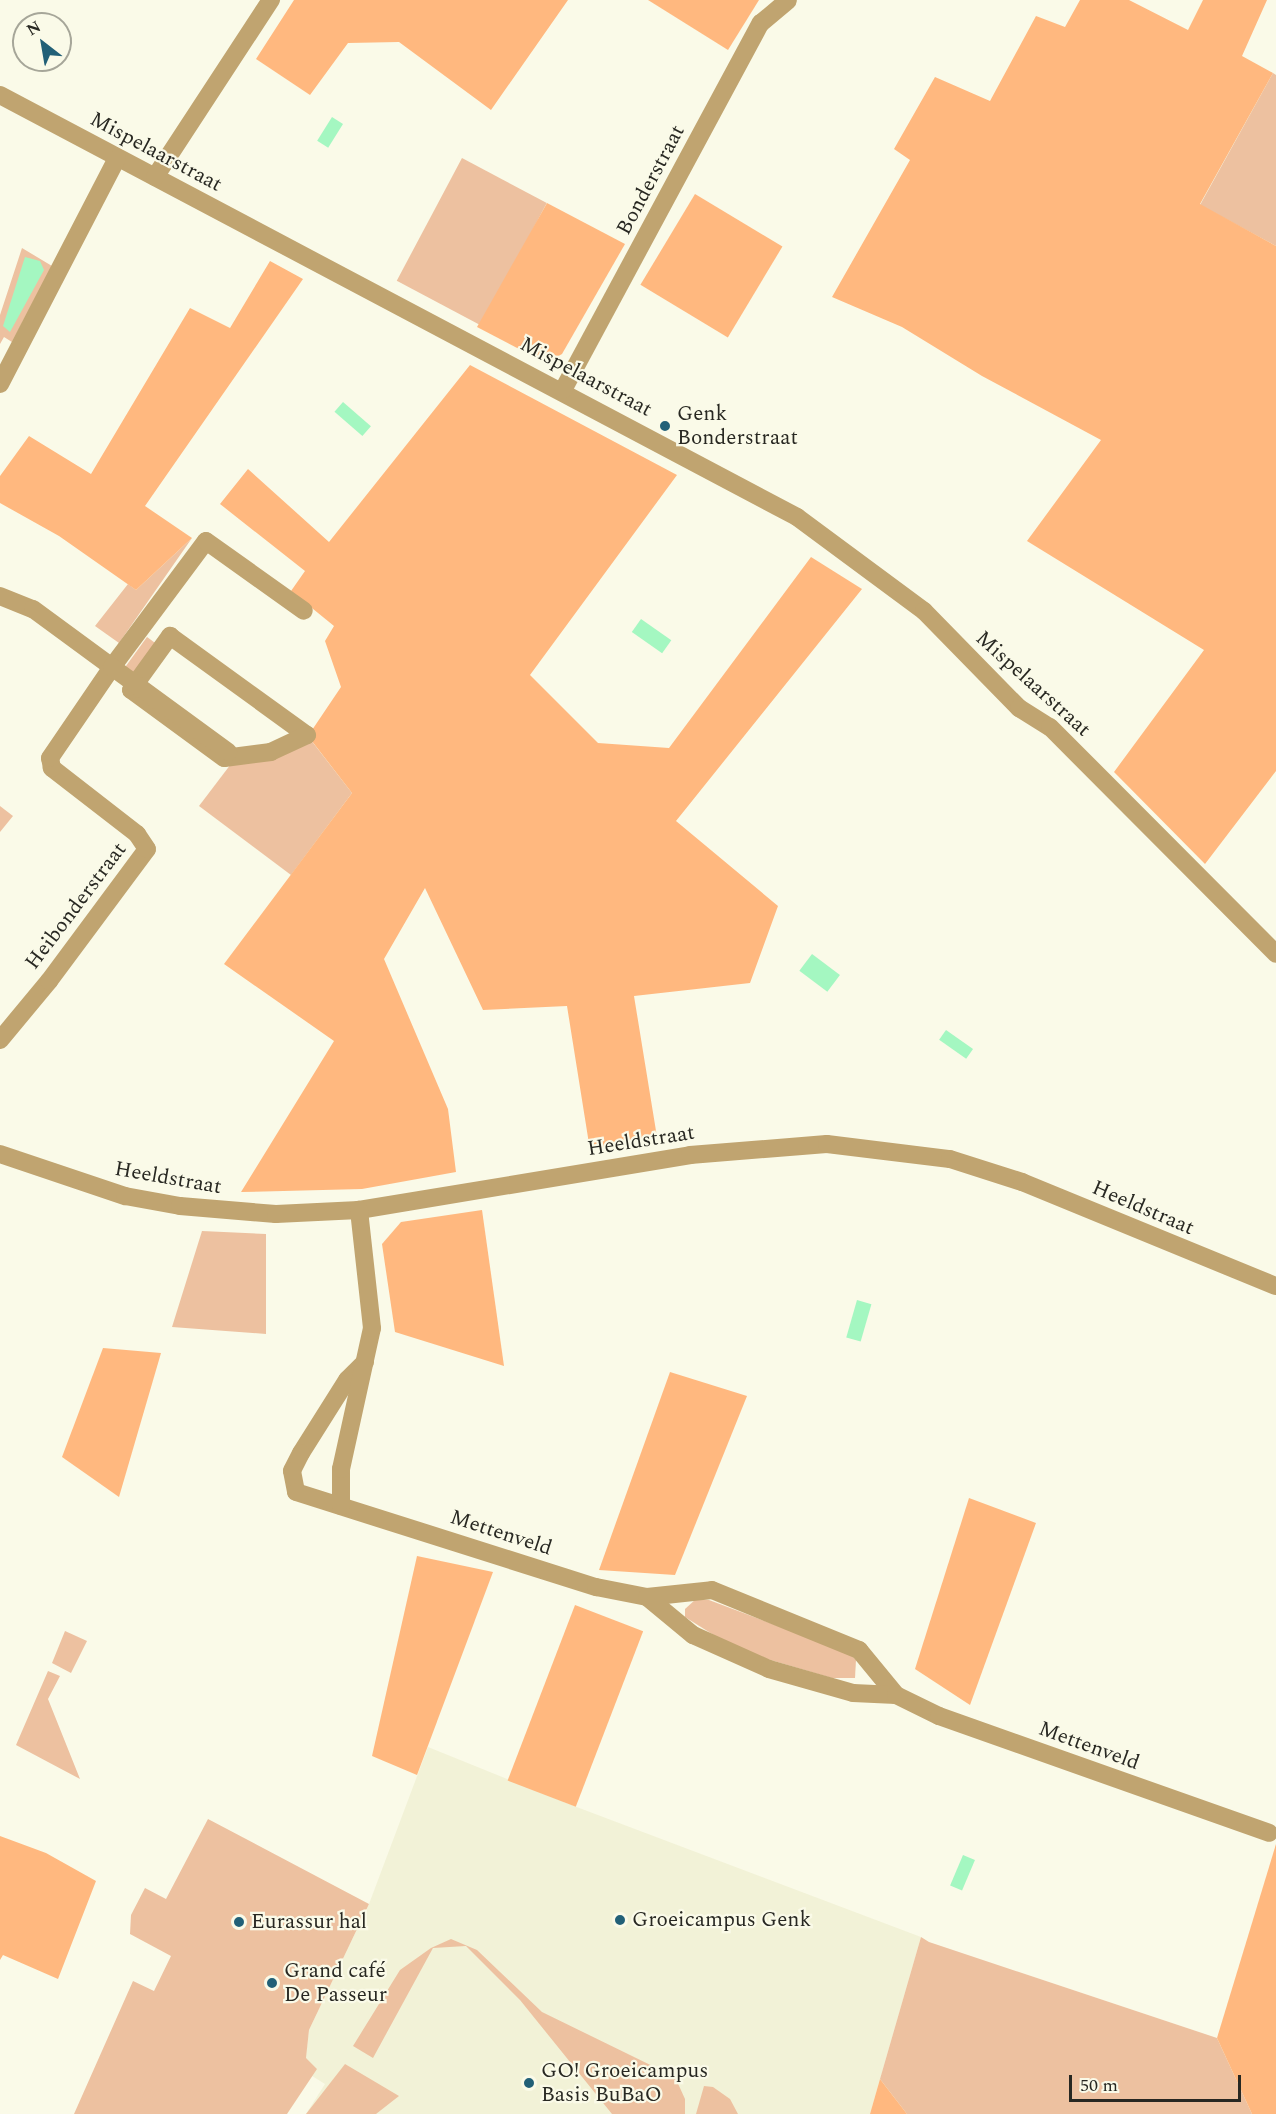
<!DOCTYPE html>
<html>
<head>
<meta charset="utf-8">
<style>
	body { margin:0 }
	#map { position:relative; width:1276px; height:2114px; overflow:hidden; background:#fafae8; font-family:Spectral,serif }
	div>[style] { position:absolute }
	.built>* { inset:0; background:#f2f2d7 }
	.green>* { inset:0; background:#edc1a0; transform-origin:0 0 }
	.forest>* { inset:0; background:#ffb87f; transform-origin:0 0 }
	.water>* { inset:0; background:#a4f7c1; transform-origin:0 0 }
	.street>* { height:18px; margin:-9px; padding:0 9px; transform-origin:9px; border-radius:9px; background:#c0a470 }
	.dots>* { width:16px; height:16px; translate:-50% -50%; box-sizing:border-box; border:3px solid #fafae8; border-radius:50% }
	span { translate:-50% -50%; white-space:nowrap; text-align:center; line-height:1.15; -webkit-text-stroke:4.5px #fafae8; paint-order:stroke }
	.street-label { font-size:21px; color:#282822 }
	.poi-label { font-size:21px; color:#282822 }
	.left { translate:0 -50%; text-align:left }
	.north { position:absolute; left:12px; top:12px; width:60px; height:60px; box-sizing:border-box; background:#fafae8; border:2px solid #a6a699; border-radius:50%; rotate:329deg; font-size:16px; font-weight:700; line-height:24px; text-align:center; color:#282822 }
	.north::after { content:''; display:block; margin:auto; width:21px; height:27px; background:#226077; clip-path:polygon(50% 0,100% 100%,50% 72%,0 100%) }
	.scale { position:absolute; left:1069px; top:2075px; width:172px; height:27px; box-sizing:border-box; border:3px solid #282822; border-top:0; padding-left:8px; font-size:18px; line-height:21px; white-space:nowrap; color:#282822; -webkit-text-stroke:4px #fafae8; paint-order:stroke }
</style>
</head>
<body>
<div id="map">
	<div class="built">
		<div style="clip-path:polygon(428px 1747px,574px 1806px,921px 1937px,870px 2114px,306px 2114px,325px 2084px,304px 2071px,309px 2030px,369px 1904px)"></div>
	</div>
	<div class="green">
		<div style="clip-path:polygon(1273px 73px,1276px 75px,1276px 246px,1200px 205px)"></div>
		<div style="left:462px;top:158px;width:96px;height:139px;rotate:28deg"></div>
		<div style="clip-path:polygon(22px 248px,52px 266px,12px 342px,4px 337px,0 344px,0 315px)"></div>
		<div style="clip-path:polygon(192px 538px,119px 643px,95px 626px,128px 584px,136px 590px)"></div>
		<div style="left:147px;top:637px;width:19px;height:37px;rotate:36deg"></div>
		<div style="clip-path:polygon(307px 735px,352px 793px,291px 875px,199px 806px,237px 756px)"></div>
		<div style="clip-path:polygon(0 806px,13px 816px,0 832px)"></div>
		<div style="clip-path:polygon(202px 1231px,266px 1234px,266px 1334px,172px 1327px)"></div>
		<div style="clip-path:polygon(696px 1599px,709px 1600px,849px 1653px,856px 1660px,855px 1678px,832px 1678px,767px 1659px,720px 1639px,685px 1617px,685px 1609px)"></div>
		<div style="clip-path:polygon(65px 1631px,87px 1641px,71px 1673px,52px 1663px)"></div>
		<div style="clip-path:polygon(48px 1671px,60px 1676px,48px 1699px,80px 1779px,16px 1745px)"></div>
		<div style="clip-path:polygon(208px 1819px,369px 1904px,309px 2030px,306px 2058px,317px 2069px,287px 2114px,74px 2114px,133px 1981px,154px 1991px,171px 1956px,130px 1934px,131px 1915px,145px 1888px,166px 1899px)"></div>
		<div style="clip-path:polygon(921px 1937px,929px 1942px,1217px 2038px,1252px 2114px,907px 2114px,880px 2079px)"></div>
		<div style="clip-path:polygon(451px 1939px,477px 1950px,542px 2012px,675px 2077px,685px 2099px,685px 2114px,612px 2114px,520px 2000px,466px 1946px,433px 1948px,373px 2058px,353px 2046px,400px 1970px,431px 1948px)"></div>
		<div style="clip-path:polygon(345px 2064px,399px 2096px,376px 2114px,306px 2114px)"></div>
		<div style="clip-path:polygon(704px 2086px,713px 2087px,730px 2099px,738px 2114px,696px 2114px)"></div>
	</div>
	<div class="forest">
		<div style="clip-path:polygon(294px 0,568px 0,491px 110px,399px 42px,348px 43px,310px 95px,256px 59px)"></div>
		<div style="clip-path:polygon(648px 0,759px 0,728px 50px)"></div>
		<div style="clip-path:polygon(1080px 0,1129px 0,1188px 30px,1203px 0,1267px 0,1242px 56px,1273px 73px,1200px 204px,1276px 246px,1276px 771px,1205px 864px,1114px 772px,1204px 650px,1027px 541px,1101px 440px,982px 376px,902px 327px,832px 297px,910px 160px,894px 149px,935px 77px,990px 101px,1036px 16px,1065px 27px)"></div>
		<div style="left:695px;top:194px;width:102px;height:106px;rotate:31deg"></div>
		<div style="clip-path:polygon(547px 203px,625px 244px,562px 354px,546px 363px,477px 327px)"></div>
		<div style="clip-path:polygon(270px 261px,303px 279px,145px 506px,192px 538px,136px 590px,59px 536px,0 503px,0 476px,29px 436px,91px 474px,190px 308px,230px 328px)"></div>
		<div style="clip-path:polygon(470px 365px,677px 475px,530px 675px,598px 743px,669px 748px,811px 557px,862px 589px,676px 821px,778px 906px,750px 983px,634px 996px,657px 1137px,590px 1150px,567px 1006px,483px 1010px,425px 888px,384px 959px,448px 1109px,456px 1172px,362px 1189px,241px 1192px,334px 1041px,224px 964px,352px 793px,308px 736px,341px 687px,325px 641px,334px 626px,291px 591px,305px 571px,220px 504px,248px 469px,329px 542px)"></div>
		<div style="clip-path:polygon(482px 1210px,504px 1366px,395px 1332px,382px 1244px,401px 1222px)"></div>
		<div style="clip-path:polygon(103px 1348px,161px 1353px,119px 1497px,62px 1457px)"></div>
		<div style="clip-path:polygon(670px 1372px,747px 1396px,675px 1575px,599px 1570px)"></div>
		<div style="clip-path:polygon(969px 1498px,1036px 1523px,970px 1705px,915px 1669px)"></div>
		<div style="clip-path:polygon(417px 1556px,493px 1572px,417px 1775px,372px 1756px)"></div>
		<div style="left:575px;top:1605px;width:73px;height:188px;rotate:21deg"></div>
		<div style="clip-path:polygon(0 1836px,46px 1853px,96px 1881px,58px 1979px,3px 1955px,0 1960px)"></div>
		<div style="clip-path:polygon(1276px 1844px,1276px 2114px,1252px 2114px,1217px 2038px)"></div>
		<div style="clip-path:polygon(880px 2079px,907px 2114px,870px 2114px)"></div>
	</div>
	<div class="water">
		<div style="left:332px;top:117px;width:13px;height:28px;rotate:32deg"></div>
		<div style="clip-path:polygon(25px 257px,40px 261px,44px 270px,10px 332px,3px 326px)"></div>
		<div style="left:343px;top:402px;width:37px;height:13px;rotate:41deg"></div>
		<div style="left:641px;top:619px;width:37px;height:16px;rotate:35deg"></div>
		<div style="left:812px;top:954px;width:35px;height:21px;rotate:37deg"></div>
		<div style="left:946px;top:1030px;width:33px;height:12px;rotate:35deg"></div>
		<div style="left:857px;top:1300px;width:15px;height:39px;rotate:16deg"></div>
		<div style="left:963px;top:1855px;width:13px;height:33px;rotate:23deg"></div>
	</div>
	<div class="street">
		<div style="left:0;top:95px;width:902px;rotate:27.9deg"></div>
		<div style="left:797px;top:517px;width:158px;rotate:36.5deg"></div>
		<div style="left:924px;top:611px;width:136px;rotate:45.6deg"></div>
		<div style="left:1019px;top:708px;width:36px;rotate:32deg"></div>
		<div style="left:1050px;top:727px;width:320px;rotate:45.1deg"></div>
		<div style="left:155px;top:177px;width:212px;rotate:-56.8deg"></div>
		<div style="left:0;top:384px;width:254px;rotate:-62.6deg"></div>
		<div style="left:563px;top:390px;width:417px;rotate:-61.7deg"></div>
		<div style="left:761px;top:23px;width:35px;rotate:-40deg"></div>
		<div style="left:0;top:596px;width:35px;rotate:22deg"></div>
		<div style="left:33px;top:609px;width:98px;rotate:36.3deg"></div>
		<div style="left:112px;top:667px;width:157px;rotate:-53.3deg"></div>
		<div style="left:206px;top:541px;width:120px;rotate:35.5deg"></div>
		<div style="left:170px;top:636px;width:169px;rotate:35.9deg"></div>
		<div style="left:307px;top:735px;width:40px;rotate:155deg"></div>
		<div style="left:271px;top:752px;width:47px;rotate:172.7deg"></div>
		<div style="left:224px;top:758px;width:115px;rotate:-143.8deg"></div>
		<div style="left:131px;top:690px;width:67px;rotate:-54.2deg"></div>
		<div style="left:0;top:1040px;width:77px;rotate:-50.3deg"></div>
		<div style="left:49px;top:981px;width:164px;rotate:-53.4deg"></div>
		<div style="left:147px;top:849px;width:18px;rotate:-124deg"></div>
		<div style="left:137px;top:834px;width:108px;rotate:-142.2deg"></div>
		<div style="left:52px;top:768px;width:10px;rotate:-101deg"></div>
		<div style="left:50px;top:758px;width:110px;rotate:-55.7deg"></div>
		<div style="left:112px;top:667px;width:144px;rotate:36.2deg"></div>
		<div style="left:0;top:1154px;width:132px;rotate:18.6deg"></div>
		<div style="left:125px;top:1196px;width:56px;rotate:10.3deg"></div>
		<div style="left:180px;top:1206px;width:96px;rotate:4.8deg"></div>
		<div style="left:276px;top:1214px;width:83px;rotate:-2.8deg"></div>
		<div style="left:359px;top:1210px;width:336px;rotate:-9.4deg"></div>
		<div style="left:690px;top:1155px;width:137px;rotate:-4.6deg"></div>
		<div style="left:827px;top:1144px;width:124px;rotate:7deg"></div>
		<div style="left:950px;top:1159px;width:76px;rotate:17.7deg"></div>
		<div style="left:1022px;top:1182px;width:274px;rotate:22.3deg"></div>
		<div style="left:365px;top:1362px;width:25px;rotate:135deg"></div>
		<div style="left:347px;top:1380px;width:86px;rotate:122.2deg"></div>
		<div style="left:301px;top:1453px;width:20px;rotate:117deg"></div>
		<div style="left:292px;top:1471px;width:21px;rotate:79deg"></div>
		<div style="left:296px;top:1492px;width:315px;rotate:17.6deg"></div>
		<div style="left:596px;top:1587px;width:52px;rotate:11.1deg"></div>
		<div style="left:647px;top:1597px;width:65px;rotate:-6.1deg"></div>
		<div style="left:712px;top:1590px;width:159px;rotate:22.2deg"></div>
		<div style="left:859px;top:1650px;width:58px;rotate:50.6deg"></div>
		<div style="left:341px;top:1506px;width:37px;rotate:-90deg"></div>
		<div style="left:341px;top:1469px;width:144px;rotate:-77.6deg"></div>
		<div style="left:372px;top:1328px;width:119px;rotate:-96.3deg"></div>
		<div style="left:647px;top:1597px;width:60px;rotate:39.6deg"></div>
		<div style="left:693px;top:1635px;width:83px;rotate:24.1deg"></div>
		<div style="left:769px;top:1669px;width:87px;rotate:15.9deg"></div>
		<div style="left:853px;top:1693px;width:43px;rotate:2.7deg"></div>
		<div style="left:896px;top:1695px;width:48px;rotate:26deg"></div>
		<div style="left:939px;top:1716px;width:350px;rotate:19.5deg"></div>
	</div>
	<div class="dots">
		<div style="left:665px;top:426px;background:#226077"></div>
		<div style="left:620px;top:1920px;background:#226077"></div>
		<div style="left:239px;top:1922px;background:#226077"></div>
		<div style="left:272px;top:1983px;background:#226077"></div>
		<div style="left:529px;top:2083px;background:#226077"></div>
	</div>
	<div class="street-label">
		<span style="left:156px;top:152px;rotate:28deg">Mispelaarstraat</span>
		<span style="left:651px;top:180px;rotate:-62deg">Bonderstraat</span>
		<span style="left:586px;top:377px;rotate:28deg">Mispelaarstraat</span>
		<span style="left:1033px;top:684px;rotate:42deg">Mispelaarstraat</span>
		<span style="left:76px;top:906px;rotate:-53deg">Heibonderstraat</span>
		<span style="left:641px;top:1141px;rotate:-9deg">Heeldstraat</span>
		<span style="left:168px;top:1178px;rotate:10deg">Heeldstraat</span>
		<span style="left:1143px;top:1208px;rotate:23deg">Heeldstraat</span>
		<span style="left:501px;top:1533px;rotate:18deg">Mettenveld</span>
		<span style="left:1089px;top:1746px;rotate:20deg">Mettenveld</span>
	</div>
	<div class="poi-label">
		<span class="left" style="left:677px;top:426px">Genk<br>Bonderstraat</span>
		<span class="left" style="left:632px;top:1920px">Groeicampus Genk</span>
		<span class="left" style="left:251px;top:1922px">Eurassur hal</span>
		<span class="left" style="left:284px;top:1983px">Grand café<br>De Passeur</span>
		<span class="left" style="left:541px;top:2083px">GO! Groeicampus<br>Basis BuBaO</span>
	</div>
	<div class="north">N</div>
	<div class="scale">50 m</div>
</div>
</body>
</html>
